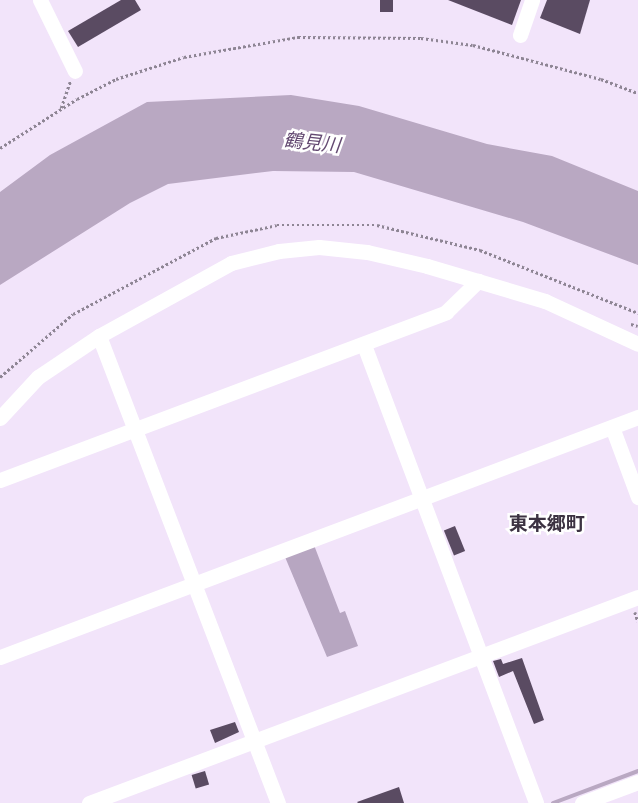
<!DOCTYPE html>
<html>
<head>
<meta charset="utf-8">
<style>
	body { margin:0 }
	#map { position:relative; width:638px; height:803px; overflow:hidden; background:#f2e4fa; font-family:Lato,"Noto Sans JP",sans-serif }
	div>[style] { position:absolute }
	.forest>* { inset:0; background:#b7a6c1 }
	.water>* { inset:0; background:#b9a8c2 }
	.stream>* { height:4px; margin:-2px; padding:0 2px; transform-origin:2px; border-radius:2px; background:#b9a8c2 }
	.building>* { inset:0; background:#5a4b62; transform-origin:0 0 }
	.path>* { height:2.5px; margin-top:-1.25px; transform-origin:0; background:repeating-linear-gradient(90deg,#8e8594 0 2.5px,transparent 0 5px) }
	.minor>* { height:15px; margin:-7.5px; padding:0 7.5px; transform-origin:7.5px; border-radius:7.5px; background:#fff }
	span { translate:-50% -50%; white-space:nowrap; text-align:center; line-height:1.15; -webkit-text-stroke:5px #fff; paint-order:stroke }
	.water-label { font-size:19px; color:#644a72; font-style:italic }
	.neighbourhood-label { font-size:19px; color:#3c3242; font-weight:700 }
</style>
</head>
<body>
<div id="map">
	<div class="forest">
		<div style="clip-path:polygon(314px 545px,340px 613px,345px 611px,358px 646px,327px 657px,285px 557px)"></div>
	</div>
	<div class="water">
		<div style="clip-path:polygon(291px 95px,359px 106px,487px 144px,552px 156px,638px 191px,638px 265px,523px 222px,354px 172px,273px 171px,168px 184px,130px 203px,0 285px,0 192px,50px 155px,147px 102px)"></div>
	</div>
	<div class="stream">
		<div style="left:553px;top:803px;width:91px;rotate:-20.6deg"></div>
	</div>
	<div class="building">
		<div style="clip-path:polygon(121px 0,135px 0,141px 10px,78px 47px,68px 31px)"></div>
		<div style="left:380px;top:0;width:13px;height:12px"></div>
		<div style="clip-path:polygon(448px 0,521px 0,512px 25px)"></div>
		<div style="clip-path:polygon(547px 0,590px 0,580px 34px,540px 18px)"></div>
		<div style="left:455px;top:526px;width:27px;height:12px;rotate:68deg"></div>
		<div style="clip-path:polygon(522px 658px,544px 720px,534px 724px,513px 671px,499px 677px,493px 661px,501px 659px,503px 664px)"></div>
		<div style="clip-path:polygon(235px 722px,239px 732px,215px 743px,210px 730px)"></div>
		<div style="left:205px;top:771px;width:14px;height:14px;rotate:73deg"></div>
		<div style="clip-path:polygon(399px 787px,404px 803px,358px 803px,357px 802px)"></div>
	</div>
	<div class="path">
		<div style="left:61px;top:108px;width:28px;rotate:-71deg"></div>
		<div style="left:0;top:148px;width:91px;rotate:-32.5deg"></div>
		<div style="left:77px;top:99px;width:44px;rotate:-27.1deg"></div>
		<div style="left:116px;top:79px;width:71px;rotate:-17.9deg"></div>
		<div style="left:184px;top:57px;width:116px;rotate:-10deg"></div>
		<div style="left:298px;top:37px;width:123px;rotate:0.5deg"></div>
		<div style="left:421px;top:38px;width:52px;rotate:7.7deg"></div>
		<div style="left:473px;top:45px;width:132px;rotate:14.9deg"></div>
		<div style="left:601px;top:79px;width:40px;rotate:21deg"></div>
		<div style="left:631px;top:324px;width:7px;rotate:16deg"></div>
		<div style="left:0;top:377px;width:96px;rotate:-40.8deg"></div>
		<div style="left:73px;top:314px;width:162px;rotate:-28deg"></div>
		<div style="left:216px;top:238px;width:62px;rotate:-12deg"></div>
		<div style="left:277px;top:225px;width:100px"></div>
		<div style="left:377px;top:225px;width:106px;rotate:13.6deg"></div>
		<div style="left:480px;top:250px;width:170px;rotate:21.7deg"></div>
		<div style="left:635px;top:612px;width:10px;rotate:73deg"></div>
	</div>
	<div class="minor">
		<div style="left:40px;top:0;width:79px;rotate:63.8deg"></div>
		<div style="left:520px;top:35px;width:37px;rotate:-71deg"></div>
		<div style="left:99px;top:336px;width:500px;rotate:69.03deg"></div>
		<div style="left:364px;top:345px;width:489px;rotate:69.4deg"></div>
		<div style="left:0;top:418px;width:56px;rotate:-47.2deg"></div>
		<div style="left:38px;top:377px;width:73px;rotate:-33.9deg"></div>
		<div style="left:99px;top:336px;width:151px;rotate:-28.9deg"></div>
		<div style="left:231px;top:263px;width:49px;rotate:-14deg"></div>
		<div style="left:279px;top:251px;width:40px;rotate:-5.7deg"></div>
		<div style="left:319px;top:247px;width:48px;rotate:5.9deg"></div>
		<div style="left:367px;top:252px;width:62px;rotate:13.1deg"></div>
		<div style="left:427px;top:266px;width:123px;rotate:16.5deg"></div>
		<div style="left:545px;top:301px;width:102px;rotate:24.8deg"></div>
		<div style="left:612px;top:427px;width:75px;rotate:69.6deg"></div>
		<div style="left:0;top:480px;width:477px;rotate:-20.6deg"></div>
		<div style="left:446px;top:312px;width:45px;rotate:-44.1deg"></div>
		<div style="left:0;top:657px;width:682px;rotate:-20.62deg"></div>
		<div style="left:89px;top:803px;width:586px;rotate:-20.57deg"></div>
		<div style="left:582px;top:803px;width:60px;rotate:-20.6deg"></div>
	</div>
	<div class="water-label">
		<span style="left:312px;top:142px;rotate:6deg">鶴見川</span>
	</div>
	<div class="neighbourhood-label">
		<span style="left:547px;top:523px">東本郷町</span>
	</div>
</div>
</body>
</html>
